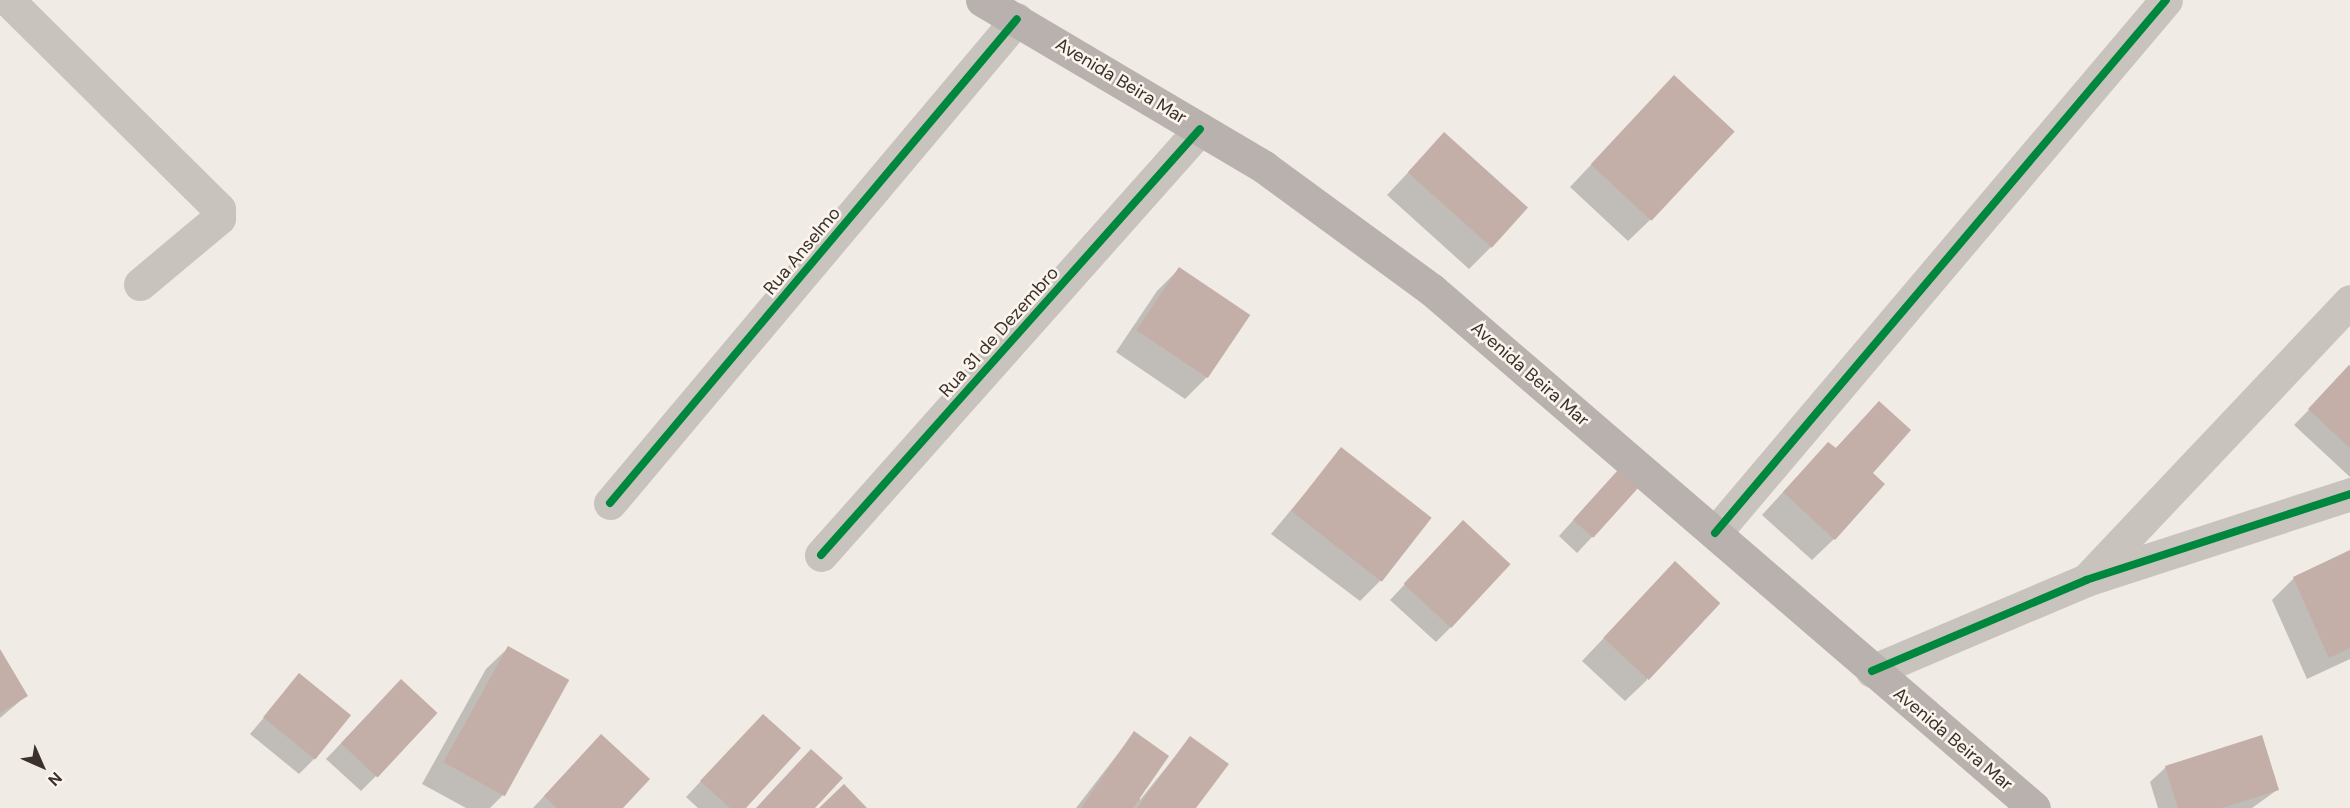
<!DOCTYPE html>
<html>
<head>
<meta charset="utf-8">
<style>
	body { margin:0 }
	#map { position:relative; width:2350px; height:808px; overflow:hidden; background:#f0ebe5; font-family:"DM Sans",sans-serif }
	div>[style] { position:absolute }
	.shadow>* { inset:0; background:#0003 }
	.building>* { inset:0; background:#c3afa7; transform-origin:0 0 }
	.minor>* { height:33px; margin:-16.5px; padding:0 16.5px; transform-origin:16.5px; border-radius:16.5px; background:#c9c3be }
	.major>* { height:33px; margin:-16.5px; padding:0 16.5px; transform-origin:16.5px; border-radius:16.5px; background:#b8b1ad }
	.cycleway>* { height:8px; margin:-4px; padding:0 4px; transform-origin:4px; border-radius:4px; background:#00873e }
	span { translate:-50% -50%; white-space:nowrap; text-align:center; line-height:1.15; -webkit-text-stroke:5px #fbf5ee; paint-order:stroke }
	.street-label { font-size:18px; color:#3b302b }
	.north { position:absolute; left:12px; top:736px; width:60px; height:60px; -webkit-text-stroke:4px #fbf5ee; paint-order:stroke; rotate:135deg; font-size:16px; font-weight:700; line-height:24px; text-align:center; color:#3b302b }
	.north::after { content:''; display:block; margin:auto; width:21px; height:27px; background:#3b302b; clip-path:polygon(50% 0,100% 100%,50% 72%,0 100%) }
</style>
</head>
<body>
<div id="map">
	<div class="shadow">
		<div style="clip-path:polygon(1653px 99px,1650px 220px,1628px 241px,1570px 187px)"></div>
		<div style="clip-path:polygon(1444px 134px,1491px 247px,1469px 269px,1387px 195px)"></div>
		<div style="clip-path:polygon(1179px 269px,1207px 377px,1185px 399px,1116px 352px,1157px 291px)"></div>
		<div style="clip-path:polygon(2350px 368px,2350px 477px,2294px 425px)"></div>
		<div style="clip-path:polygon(1879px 403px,1871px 473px,1834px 539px,1812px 560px,1762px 515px,1807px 466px,1835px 449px)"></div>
		<div style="clip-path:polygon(1342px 449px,1381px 580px,1360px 601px,1271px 534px)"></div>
		<div style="clip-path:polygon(1603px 487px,1592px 537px,1577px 553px,1559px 536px)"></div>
		<div style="clip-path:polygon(1448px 538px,1451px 627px,1436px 642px,1390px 600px)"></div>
		<div style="clip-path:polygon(2350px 552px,2350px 659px,2307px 679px,2272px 600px,2293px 579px)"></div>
		<div style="clip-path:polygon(1654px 585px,1647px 680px,1625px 701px,1582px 661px)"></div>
		<div style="clip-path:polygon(508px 648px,503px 795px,490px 808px,466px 808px,422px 784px,486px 669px)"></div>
		<div style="clip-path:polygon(0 652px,26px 696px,0 718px)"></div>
		<div style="clip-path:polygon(300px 675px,314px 759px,299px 774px,250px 734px)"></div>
		<div style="clip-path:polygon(386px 696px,376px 776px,361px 791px,326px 759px)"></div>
		<div style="clip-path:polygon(748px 731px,744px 808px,698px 808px,686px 797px)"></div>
		<div style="clip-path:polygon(1134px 733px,1140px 800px,1190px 738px,1195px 808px,1076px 808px)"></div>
		<div style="clip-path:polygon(586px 751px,621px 808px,533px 808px)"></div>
		<div style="clip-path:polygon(2166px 767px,2277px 790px,2252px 808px,2158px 808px,2150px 782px)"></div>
	</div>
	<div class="building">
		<div style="left:1674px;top:75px;width:83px;height:122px;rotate:43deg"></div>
		<div style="left:1444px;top:132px;width:113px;height:54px;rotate:42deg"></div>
		<div style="left:1179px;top:267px;width:86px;height:76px;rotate:34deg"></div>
		<div style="clip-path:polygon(2349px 365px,2350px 366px,2350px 448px,2308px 409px)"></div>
		<div style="clip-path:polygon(1879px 401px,1911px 430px,1873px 473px,1885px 484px,1835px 540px,1783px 492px,1828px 442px,1836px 448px)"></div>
		<div style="left:1341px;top:447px;width:115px;height:81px;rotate:38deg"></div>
		<div style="left:1618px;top:470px;width:27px;height:67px;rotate:42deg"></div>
		<div style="left:1463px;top:520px;width:65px;height:87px;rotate:43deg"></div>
		<div style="clip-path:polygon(2350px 550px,2350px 648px,2329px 658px,2293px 577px)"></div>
		<div style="left:1675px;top:561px;width:62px;height:105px;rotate:43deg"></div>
		<div style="left:508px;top:646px;width:70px;height:133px;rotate:29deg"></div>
		<div style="clip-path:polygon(0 649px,28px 696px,0 713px)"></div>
		<div style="left:299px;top:673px;width:67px;height:57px;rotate:39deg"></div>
		<div style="left:401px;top:679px;width:50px;height:88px;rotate:43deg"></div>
		<div style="clip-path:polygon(763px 714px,801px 748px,746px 808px,730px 808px,700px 781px)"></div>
		<div style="clip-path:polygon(1134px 731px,1169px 756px,1133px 808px,1081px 808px)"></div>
		<div style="clip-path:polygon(601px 734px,650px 779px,623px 808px,557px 808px,544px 796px)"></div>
		<div style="clip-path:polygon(2262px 735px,2279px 790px,2222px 808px,2178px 808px,2165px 766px)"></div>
		<div style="clip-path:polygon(1190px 736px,1229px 764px,1196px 808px,1137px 808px)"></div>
		<div style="clip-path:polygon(811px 749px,843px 778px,815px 808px,756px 808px)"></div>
		<div style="clip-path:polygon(844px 784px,867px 808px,819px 808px)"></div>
	</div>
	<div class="minor">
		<div style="left:8px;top:0;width:297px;rotate:44.7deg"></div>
		<div style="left:219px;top:209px;width:9px;rotate:90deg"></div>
		<div style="left:219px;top:218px;width:103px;rotate:140.1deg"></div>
		<div style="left:610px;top:503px;width:632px;rotate:-49.94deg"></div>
		<div style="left:1715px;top:533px;width:698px;rotate:-49.76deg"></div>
		<div style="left:821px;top:555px;width:570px;rotate:-48.34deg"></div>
		<div style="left:2090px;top:576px;width:378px;rotate:-46.6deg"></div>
		<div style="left:1872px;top:671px;width:233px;rotate:-23deg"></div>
		<div style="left:2086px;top:580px;width:278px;rotate:-18deg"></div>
	</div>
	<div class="major">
		<div style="left:982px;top:0;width:328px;rotate:30.6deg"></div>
		<div style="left:1264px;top:167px;width:208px;rotate:36.2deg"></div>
		<div style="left:1432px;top:290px;width:794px;rotate:40.71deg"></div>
	</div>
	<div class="cycleway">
		<div style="left:610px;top:503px;width:632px;rotate:-49.94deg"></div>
		<div style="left:1715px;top:533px;width:698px;rotate:-49.76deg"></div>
		<div style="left:821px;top:555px;width:570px;rotate:-48.34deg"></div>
		<div style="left:1872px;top:671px;width:233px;rotate:-23deg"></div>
		<div style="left:2086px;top:580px;width:278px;rotate:-18deg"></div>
	</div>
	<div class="street-label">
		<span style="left:1121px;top:81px;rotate:31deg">Avenida Beira Mar</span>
		<span style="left:802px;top:251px;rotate:-50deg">Rua Anselmo</span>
		<span style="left:999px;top:332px;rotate:-48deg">Rua 31 de Dezembro</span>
		<span style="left:1530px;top:374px;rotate:41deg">Avenida Beira Mar</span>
		<span style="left:1953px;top:739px;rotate:40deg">Avenida Beira Mar</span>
	</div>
	<div class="north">N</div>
</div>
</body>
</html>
